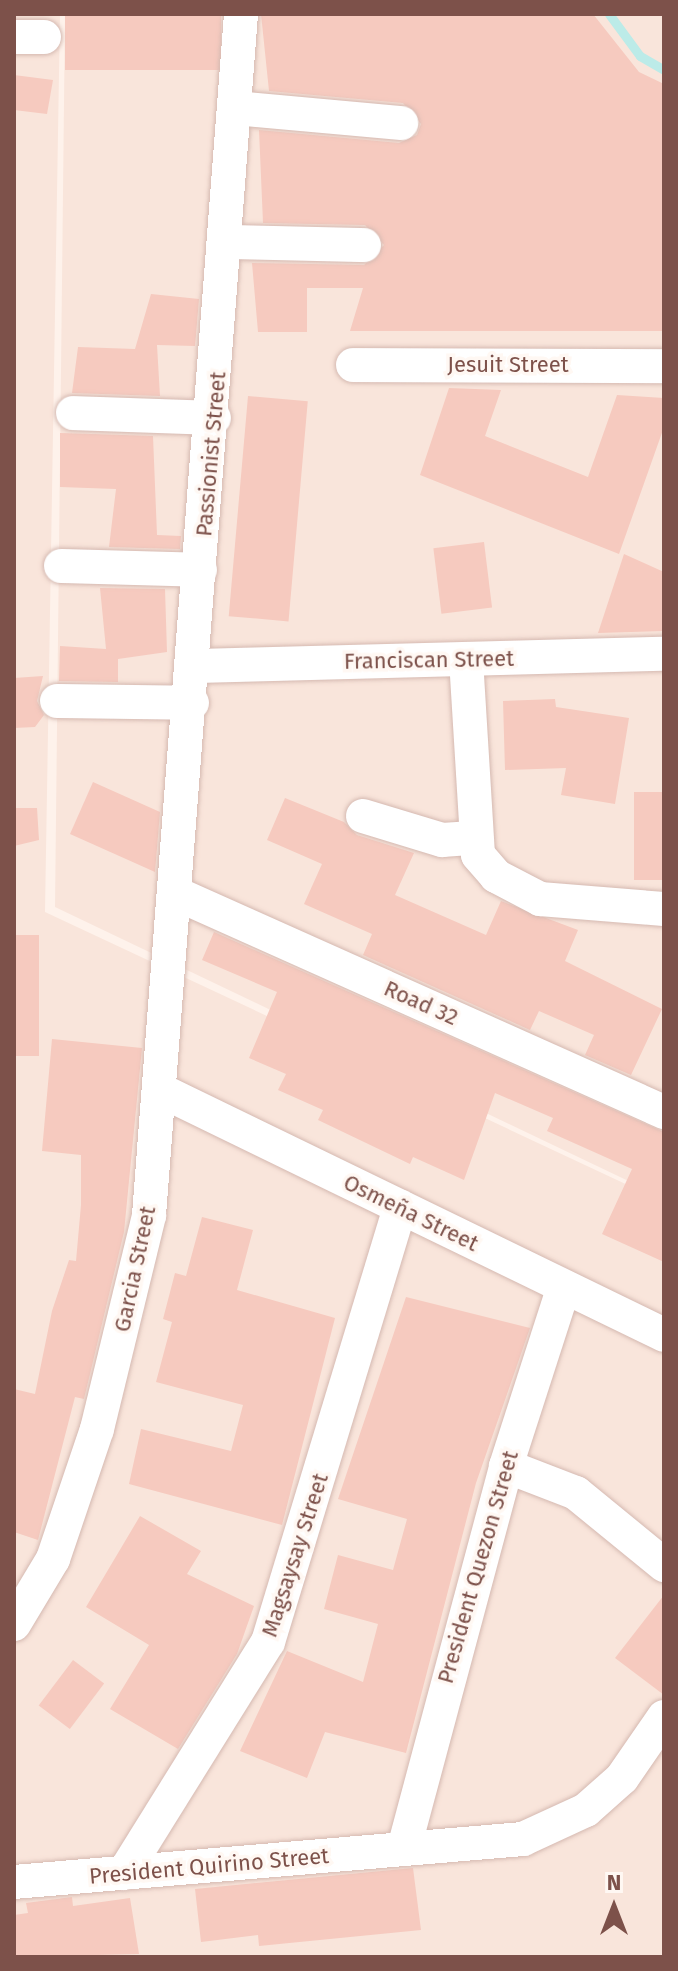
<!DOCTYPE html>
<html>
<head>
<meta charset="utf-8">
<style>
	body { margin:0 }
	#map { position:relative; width:678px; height:1971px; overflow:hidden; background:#fef2eb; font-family:"Fira Sans",sans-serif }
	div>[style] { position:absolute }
	.residential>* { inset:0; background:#f9e5db }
	.stream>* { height:9px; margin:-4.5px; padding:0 4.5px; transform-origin:4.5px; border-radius:4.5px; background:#bcebe8 }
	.building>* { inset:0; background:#f6cabf; transform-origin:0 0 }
	.roads { filter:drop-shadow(0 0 2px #d5b9b1) drop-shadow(0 0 2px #d5b9b1) }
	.minor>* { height:34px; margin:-17px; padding:0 17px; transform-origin:17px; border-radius:17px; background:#fff }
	span { translate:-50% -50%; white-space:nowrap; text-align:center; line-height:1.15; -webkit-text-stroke:7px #fff8f3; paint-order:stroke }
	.street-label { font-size:22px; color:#7d514a }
	.frame { position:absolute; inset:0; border:16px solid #7d514a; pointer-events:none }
	.north { position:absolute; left:574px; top:1867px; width:80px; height:80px; -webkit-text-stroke:6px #fff8f3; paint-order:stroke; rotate:0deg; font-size:22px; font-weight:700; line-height:32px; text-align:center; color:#7d514a }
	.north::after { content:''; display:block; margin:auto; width:28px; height:36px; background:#7d514a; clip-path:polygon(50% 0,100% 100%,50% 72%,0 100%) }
</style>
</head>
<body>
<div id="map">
	<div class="residential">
		<div style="clip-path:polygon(14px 14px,60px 14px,45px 912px,664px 1202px,664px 1957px,14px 1957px)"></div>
		<div style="clip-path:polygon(65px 14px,664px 14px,664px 1198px,55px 907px)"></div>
	</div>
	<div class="stream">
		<div style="left:609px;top:14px;width:52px;rotate:53.6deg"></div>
		<div style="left:640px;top:56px;width:28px;rotate:30deg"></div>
	</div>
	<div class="building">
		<div style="left:65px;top:14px;width:156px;height:56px"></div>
		<div style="clip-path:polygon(261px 14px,593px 14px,639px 72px,664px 84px,664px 331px,350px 331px,363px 288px,307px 288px,307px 332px,258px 332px,252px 263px,364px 265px,384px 245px,365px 225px,263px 223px,259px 130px,399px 143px,417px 135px,421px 124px,403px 103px,269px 91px)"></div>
		<div style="clip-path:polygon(14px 75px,53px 80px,47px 114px,14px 110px)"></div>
		<div style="clip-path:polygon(151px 294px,199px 299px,195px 346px,157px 345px,160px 396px,72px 393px,78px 347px,135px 349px)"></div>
		<div style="clip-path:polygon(449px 388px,501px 390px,485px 436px,588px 477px,617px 395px,664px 398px,664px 427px,619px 554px,420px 475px)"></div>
		<div style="left:248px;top:396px;width:60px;height:221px;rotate:5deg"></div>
		<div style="clip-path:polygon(60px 433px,153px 436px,157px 535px,181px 536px,180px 549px,109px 547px,116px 489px,60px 487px)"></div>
		<div style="left:484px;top:542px;width:66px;height:51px;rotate:83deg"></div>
		<div style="clip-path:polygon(624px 554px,664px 572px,664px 631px,598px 633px)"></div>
		<div style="clip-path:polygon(100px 588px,165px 589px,167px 652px,118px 659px,118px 682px,59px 681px,60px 646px,106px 649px)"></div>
		<div style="clip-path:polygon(43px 676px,37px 701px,44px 715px,35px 727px,14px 728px,14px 678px)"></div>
		<div style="clip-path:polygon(555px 699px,556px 707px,629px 718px,615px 804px,561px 795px,566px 768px,505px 770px,503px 701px)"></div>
		<div style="clip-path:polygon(93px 782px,160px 812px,155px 872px,70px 834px)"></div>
		<div style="left:664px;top:792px;width:88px;height:30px;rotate:90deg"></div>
		<div style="clip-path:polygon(285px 798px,344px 822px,357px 835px,414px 853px,395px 895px,486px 935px,501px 901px,578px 930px,565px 961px,662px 1009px,631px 1075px,585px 1055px,594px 1035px,539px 1011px,530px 1030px,363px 955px,372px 934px,304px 904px,322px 864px,267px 840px)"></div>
		<div style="clip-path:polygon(14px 808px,37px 808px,39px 840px,14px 846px)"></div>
		<div style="clip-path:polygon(214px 932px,664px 1132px,664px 1262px,602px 1234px,632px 1169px,547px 1131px,553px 1118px,495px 1093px,464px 1180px,413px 1157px,410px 1164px,318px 1120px,323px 1110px,278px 1090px,286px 1074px,249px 1058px,277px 992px,202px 960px)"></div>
		<div style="left:14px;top:935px;width:25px;height:121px"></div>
		<div style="clip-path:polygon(52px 1039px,142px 1048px,124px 1232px,84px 1399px,75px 1397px,38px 1540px,14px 1532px,14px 1389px,35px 1394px,52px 1311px,69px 1260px,76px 1261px,81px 1205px,81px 1155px,42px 1151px)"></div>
		<div style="clip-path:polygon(202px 1217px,253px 1230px,237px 1290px,335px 1318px,282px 1525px,129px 1484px,141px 1429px,231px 1451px,243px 1405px,156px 1382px,172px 1322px,163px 1319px,175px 1273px,186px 1276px)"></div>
		<div style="clip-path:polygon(406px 1297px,530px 1328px,476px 1483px,406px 1753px,325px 1732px,307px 1778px,240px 1751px,287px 1651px,363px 1682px,378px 1624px,324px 1609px,338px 1555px,393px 1570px,407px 1519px,338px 1499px)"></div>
		<div style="clip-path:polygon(140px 1516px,201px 1551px,187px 1574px,254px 1606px,237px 1654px,178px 1749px,110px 1709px,149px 1645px,86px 1607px)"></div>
		<div style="clip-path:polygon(664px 1595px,664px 1695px,615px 1658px)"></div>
		<div style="left:73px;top:1660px;width:39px;height:57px;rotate:37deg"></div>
		<div style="clip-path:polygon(413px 1868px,421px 1930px,259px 1946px,258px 1935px,201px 1942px,195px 1889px)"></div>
		<div style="clip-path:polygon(72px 1897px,73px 1906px,130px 1898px,139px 1954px,14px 1957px,14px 1915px,28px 1913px,26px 1903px)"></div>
	</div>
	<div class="roads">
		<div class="minor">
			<div style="left:14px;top:37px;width:30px"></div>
			<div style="left:235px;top:108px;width:167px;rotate:5.2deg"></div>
			<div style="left:227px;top:242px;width:137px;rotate:1.3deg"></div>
			<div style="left:353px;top:365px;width:311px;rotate:0.2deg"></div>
			<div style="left:73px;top:413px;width:141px;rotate:2deg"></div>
			<div style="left:61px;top:566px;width:139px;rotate:1.6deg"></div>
			<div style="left:466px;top:659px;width:196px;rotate:86.5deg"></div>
			<div style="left:478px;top:855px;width:28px;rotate:49deg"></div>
			<div style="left:496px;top:876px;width:50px;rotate:27.6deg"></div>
			<div style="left:540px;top:899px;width:124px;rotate:4.6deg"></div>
			<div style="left:195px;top:666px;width:469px;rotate:-1.5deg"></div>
			<div style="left:57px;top:701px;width:135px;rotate:0.8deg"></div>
			<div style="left:363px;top:816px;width:83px;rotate:16.9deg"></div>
			<div style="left:442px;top:840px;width:31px;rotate:-4deg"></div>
			<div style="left:177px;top:894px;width:534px;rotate:24.12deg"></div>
			<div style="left:160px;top:1090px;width:560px;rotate:25.92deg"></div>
			<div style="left:506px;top:1466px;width:75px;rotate:21.1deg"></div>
			<div style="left:576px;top:1493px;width:114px;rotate:39.3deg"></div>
			<div style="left:14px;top:1624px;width:76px;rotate:-59deg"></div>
			<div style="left:53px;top:1559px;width:137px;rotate:-71.3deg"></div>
			<div style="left:97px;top:1429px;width:220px;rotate:-76.3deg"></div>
			<div style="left:149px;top:1215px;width:1205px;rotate:-85.62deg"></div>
			<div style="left:404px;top:1848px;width:395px;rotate:-75deg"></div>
			<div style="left:506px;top:1466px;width:186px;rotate:-72.1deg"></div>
			<div style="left:124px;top:1873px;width:272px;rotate:-58.1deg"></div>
			<div style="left:268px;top:1642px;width:455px;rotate:-73.1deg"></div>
			<div style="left:14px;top:1882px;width:511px;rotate:-4.83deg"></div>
			<div style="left:523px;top:1839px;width:69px;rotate:-24.7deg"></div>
			<div style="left:586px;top:1810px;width:48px;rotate:-41.6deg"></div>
			<div style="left:622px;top:1778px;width:74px;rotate:-55.5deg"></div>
		</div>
	</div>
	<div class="street-label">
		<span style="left:508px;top:365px">Jesuit Street</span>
		<span style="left:211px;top:454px;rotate:-85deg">Passionist Street</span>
		<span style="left:429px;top:660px;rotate:-1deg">Franciscan Street</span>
		<span style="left:421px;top:1003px;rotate:24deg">Road 32</span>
		<span style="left:411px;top:1213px;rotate:26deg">Osmeña Street</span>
		<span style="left:135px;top:1269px;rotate:-78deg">Garcia Street</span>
		<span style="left:295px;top:1555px;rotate:-72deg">Magsaysay Street</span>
		<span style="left:478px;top:1567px;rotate:-74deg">President Quezon Street</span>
		<span style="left:209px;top:1866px;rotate:-5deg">President Quirino Street</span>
	</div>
	<div class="frame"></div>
	<div class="north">N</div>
</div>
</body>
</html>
